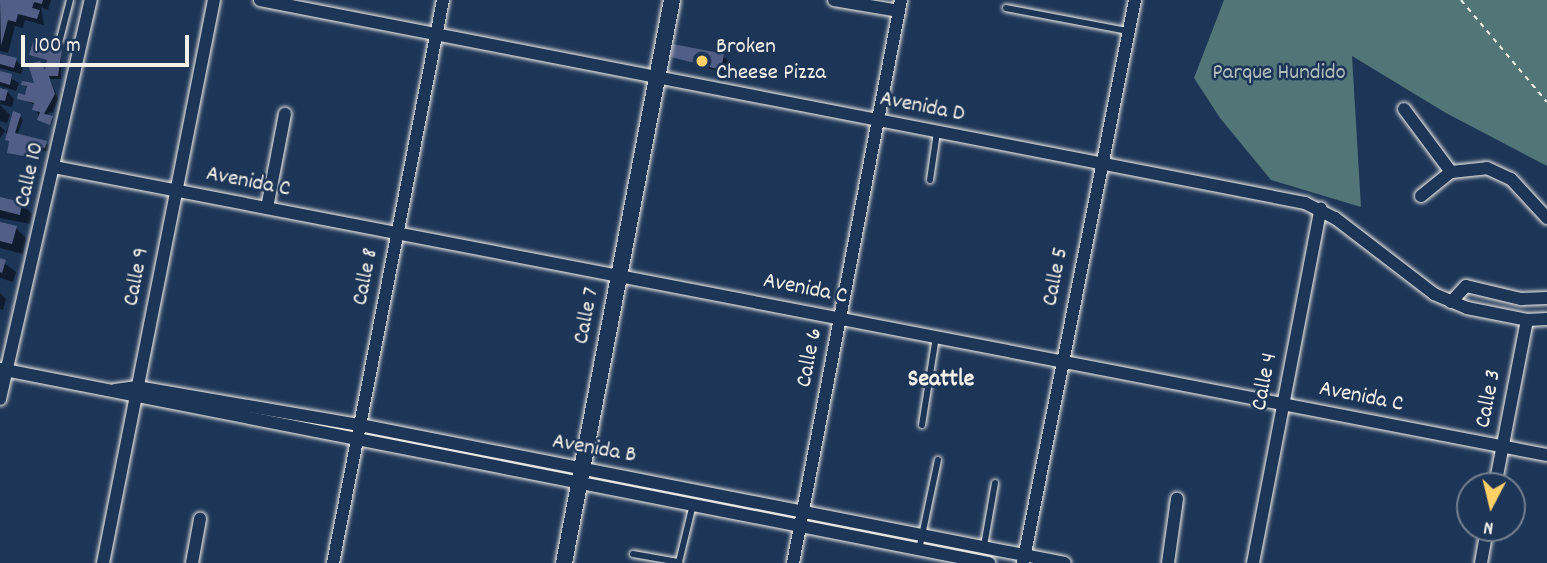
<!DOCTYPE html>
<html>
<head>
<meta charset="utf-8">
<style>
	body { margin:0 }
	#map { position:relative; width:1547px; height:563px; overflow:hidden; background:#1d3557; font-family:Dekko,sans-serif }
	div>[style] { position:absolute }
	.green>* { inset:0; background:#527577 }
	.shadow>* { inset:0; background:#0007 }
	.building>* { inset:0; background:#535e86 }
	.path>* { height:2px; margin-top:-1px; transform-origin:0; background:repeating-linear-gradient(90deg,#f4f1e8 0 5px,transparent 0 10px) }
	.roads { filter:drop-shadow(0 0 2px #f4f1e8) drop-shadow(0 0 2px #f4f1e8) }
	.service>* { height:6px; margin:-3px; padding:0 3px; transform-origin:3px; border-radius:3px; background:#1d3557 }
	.minor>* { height:12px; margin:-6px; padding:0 6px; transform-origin:6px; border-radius:6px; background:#1d3557 }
	.tertiary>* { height:16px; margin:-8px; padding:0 8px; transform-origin:8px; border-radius:8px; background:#1d3557 }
	.dots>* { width:19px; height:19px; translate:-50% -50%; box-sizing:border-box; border:4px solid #1d3557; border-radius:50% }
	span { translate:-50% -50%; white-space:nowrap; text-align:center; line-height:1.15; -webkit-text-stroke:5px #1d3557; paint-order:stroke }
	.poi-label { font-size:23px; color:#f4f1e8 }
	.left { translate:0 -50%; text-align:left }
	.park-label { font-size:23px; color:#b3bfbb }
	.street-label { font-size:23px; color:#f4f1e8 }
	.neighbourhood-label { font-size:24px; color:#f4f1e8; font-weight:700 }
	.north { position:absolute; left:1456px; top:472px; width:70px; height:70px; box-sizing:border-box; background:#1d3557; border:2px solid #738091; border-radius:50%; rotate:187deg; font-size:19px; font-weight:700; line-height:28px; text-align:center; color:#f4f1e8 }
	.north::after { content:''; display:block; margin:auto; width:24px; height:32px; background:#ffd166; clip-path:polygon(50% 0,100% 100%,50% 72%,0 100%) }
	.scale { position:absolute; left:21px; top:35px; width:168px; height:32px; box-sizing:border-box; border:4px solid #f4f1e8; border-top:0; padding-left:9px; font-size:21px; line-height:24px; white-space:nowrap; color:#f4f1e8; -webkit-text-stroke:5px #1d3557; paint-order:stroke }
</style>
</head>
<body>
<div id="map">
	<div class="green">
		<div style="clip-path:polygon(1224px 0,1547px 0,1547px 166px,1446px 113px,1352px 56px,1361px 207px,1271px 180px,1220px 118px,1194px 78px)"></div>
	</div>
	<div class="shadow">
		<div style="clip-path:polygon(0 0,51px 0,48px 10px,41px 7px,44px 25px,25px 20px,23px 28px,15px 26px,8px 53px,0 51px)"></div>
		<div style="clip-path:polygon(61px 51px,61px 79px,50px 79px,58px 99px,53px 112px,43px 115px,53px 119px,51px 124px,40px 121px,35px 105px,19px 98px,26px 97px,28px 88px,23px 85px,36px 86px,40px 63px,46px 72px,48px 61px,31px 54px)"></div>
		<div style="clip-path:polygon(0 55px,16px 60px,23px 67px,21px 74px,0 68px)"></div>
		<div style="clip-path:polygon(673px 56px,723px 56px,728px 61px,726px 74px)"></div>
		<div style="clip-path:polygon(0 73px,19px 83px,16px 91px,0 86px)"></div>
		<div style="clip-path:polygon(3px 87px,14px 99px,12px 107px,0 104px)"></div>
		<div style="clip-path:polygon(0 105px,10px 115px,7px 123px,0 121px)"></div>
		<div style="clip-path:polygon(14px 113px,23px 119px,17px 136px,49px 145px,48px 151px,37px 152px,36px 160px,9px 153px,16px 132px,9px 138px,5px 131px,0 138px,0 126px,6px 132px)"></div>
		<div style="clip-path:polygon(0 199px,22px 204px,32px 214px,30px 224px,0 218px)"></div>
		<div style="clip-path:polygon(0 224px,16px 228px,26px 238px,23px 254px,0 248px)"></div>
		<div style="clip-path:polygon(0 260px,16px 272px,13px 282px,0 278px)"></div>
		<div style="clip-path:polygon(0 293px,6px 299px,3px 310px,0 309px)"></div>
	</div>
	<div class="building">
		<div style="clip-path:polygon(0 0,43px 0,42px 4px,34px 2px,32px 8px,40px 10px,37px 19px,18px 14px,16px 22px,8px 20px,1px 46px)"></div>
		<div style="clip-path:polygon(33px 42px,62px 50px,58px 76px,49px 76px,55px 94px,44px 114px,53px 116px,50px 125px,37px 120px,40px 112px,32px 110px,34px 103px,17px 99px,18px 93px,25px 95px,27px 86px,21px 85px,22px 81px,34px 83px,28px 64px,40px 61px,45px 70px,47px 60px,29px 55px)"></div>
		<div style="clip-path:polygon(673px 44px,724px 54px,721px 70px,671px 57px)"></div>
		<div style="clip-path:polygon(0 54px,17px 58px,14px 68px,0 64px)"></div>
		<div style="clip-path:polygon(0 71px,12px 74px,10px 85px,0 82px)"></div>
		<div style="clip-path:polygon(0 88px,8px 90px,5px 101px,0 100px)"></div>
		<div style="clip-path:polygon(13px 111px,21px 114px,15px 133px,47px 141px,45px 148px,35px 146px,33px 158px,7px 153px,9px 141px,5px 140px)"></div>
		<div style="clip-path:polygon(0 197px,22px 202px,20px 215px,0 210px)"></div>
		<div style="clip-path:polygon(0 222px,17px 226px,12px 244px,0 241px)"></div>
		<div style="clip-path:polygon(0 258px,6px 260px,2px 273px,0 272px)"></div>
	</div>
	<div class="path">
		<div style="left:1461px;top:0;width:133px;rotate:49.9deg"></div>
	</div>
	<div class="roads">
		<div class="service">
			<div style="left:1006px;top:8px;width:124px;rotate:10.7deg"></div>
			<div style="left:60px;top:39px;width:40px;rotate:-75.6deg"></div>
			<div style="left:930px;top:180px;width:49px;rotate:-81.7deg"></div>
			<div style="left:922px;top:425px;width:89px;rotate:-81deg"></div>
			<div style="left:984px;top:546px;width:64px;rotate:-80.1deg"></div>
			<div style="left:919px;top:550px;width:92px;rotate:-78.1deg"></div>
			<div style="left:633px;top:554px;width:47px;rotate:9.9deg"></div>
			<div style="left:679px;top:562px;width:60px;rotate:-76.4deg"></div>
		</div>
		<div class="minor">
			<div style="left:260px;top:0;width:1065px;rotate:10.99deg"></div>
			<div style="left:1305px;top:203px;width:34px;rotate:27deg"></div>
			<div style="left:1335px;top:218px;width:125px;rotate:37.5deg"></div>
			<div style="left:1434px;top:294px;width:36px;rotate:23deg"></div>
			<div style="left:1467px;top:308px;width:61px;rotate:11.3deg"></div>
			<div style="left:1527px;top:320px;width:20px;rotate:-3deg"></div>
			<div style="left:834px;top:0;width:66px;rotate:9.6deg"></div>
			<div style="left:1404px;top:109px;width:79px;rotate:53.3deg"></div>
			<div style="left:54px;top:167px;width:1521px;rotate:10.92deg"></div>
			<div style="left:1421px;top:196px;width:38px;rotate:-39deg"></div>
			<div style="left:1451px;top:172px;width:36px;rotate:-6deg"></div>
			<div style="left:1487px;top:168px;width:26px;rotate:25deg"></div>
			<div style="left:1511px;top:179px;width:53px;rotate:47.3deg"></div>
			<div style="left:267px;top:208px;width:96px;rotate:-79.2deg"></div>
			<div style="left:1451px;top:302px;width:22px;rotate:-47deg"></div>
			<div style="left:1466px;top:286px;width:57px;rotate:13.3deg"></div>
			<div style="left:1521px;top:299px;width:26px;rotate:-2deg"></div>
			<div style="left:0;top:369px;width:1008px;rotate:11.1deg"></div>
			<div style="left:115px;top:390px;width:22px;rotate:-8deg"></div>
			<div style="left:137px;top:387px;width:226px;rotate:9.7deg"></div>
			<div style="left:360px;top:425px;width:718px;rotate:11.08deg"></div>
			<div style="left:0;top:399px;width:409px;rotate:-77.2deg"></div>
			<div style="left:1495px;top:486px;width:169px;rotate:-79.1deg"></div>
			<div style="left:103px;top:563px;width:574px;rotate:-78.85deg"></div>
			<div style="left:192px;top:563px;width:45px;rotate:-79.7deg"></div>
			<div style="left:333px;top:563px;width:574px;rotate:-78.94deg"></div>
			<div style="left:793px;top:563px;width:573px;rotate:-79.14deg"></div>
			<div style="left:1023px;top:563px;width:574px;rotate:-78.75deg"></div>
			<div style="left:1168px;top:563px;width:65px;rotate:-82deg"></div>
			<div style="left:1253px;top:563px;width:361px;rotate:-79.2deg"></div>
			<div style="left:1481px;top:563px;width:36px;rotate:-80deg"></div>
		</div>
		<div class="tertiary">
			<div style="left:564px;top:563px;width:573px;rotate:-79.14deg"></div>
		</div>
	</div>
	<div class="dots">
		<div style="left:702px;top:61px;background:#ffd166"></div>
	</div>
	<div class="poi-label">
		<span class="left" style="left:716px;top:61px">Broken<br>Cheese Pizza</span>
	</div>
	<div class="park-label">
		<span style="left:1279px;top:74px">Parque Hundido</span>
	</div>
	<div class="street-label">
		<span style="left:922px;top:108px;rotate:11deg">Avenida D</span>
		<span style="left:31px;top:175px;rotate:-77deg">Calle 10</span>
		<span style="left:248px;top:183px;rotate:11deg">Avenida C</span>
		<span style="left:138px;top:277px;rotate:-79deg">Calle 9</span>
		<span style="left:367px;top:277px;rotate:-79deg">Calle 8</span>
		<span style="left:1057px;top:277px;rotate:-79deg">Calle 5</span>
		<span style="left:805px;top:290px;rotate:11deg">Avenida C</span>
		<span style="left:588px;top:316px;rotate:-79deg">Calle 7</span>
		<span style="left:811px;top:358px;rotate:-79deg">Calle 6</span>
		<span style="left:1266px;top:382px;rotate:-79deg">Calle 4</span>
		<span style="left:1361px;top:398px;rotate:11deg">Avenida C</span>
		<span style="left:1490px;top:399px;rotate:-79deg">Calle 3</span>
		<span style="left:594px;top:450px;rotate:10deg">Avenida B</span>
	</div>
	<div class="neighbourhood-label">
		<span style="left:941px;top:381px">Seattle</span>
	</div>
	<div class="north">N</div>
	<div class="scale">100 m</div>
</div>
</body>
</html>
